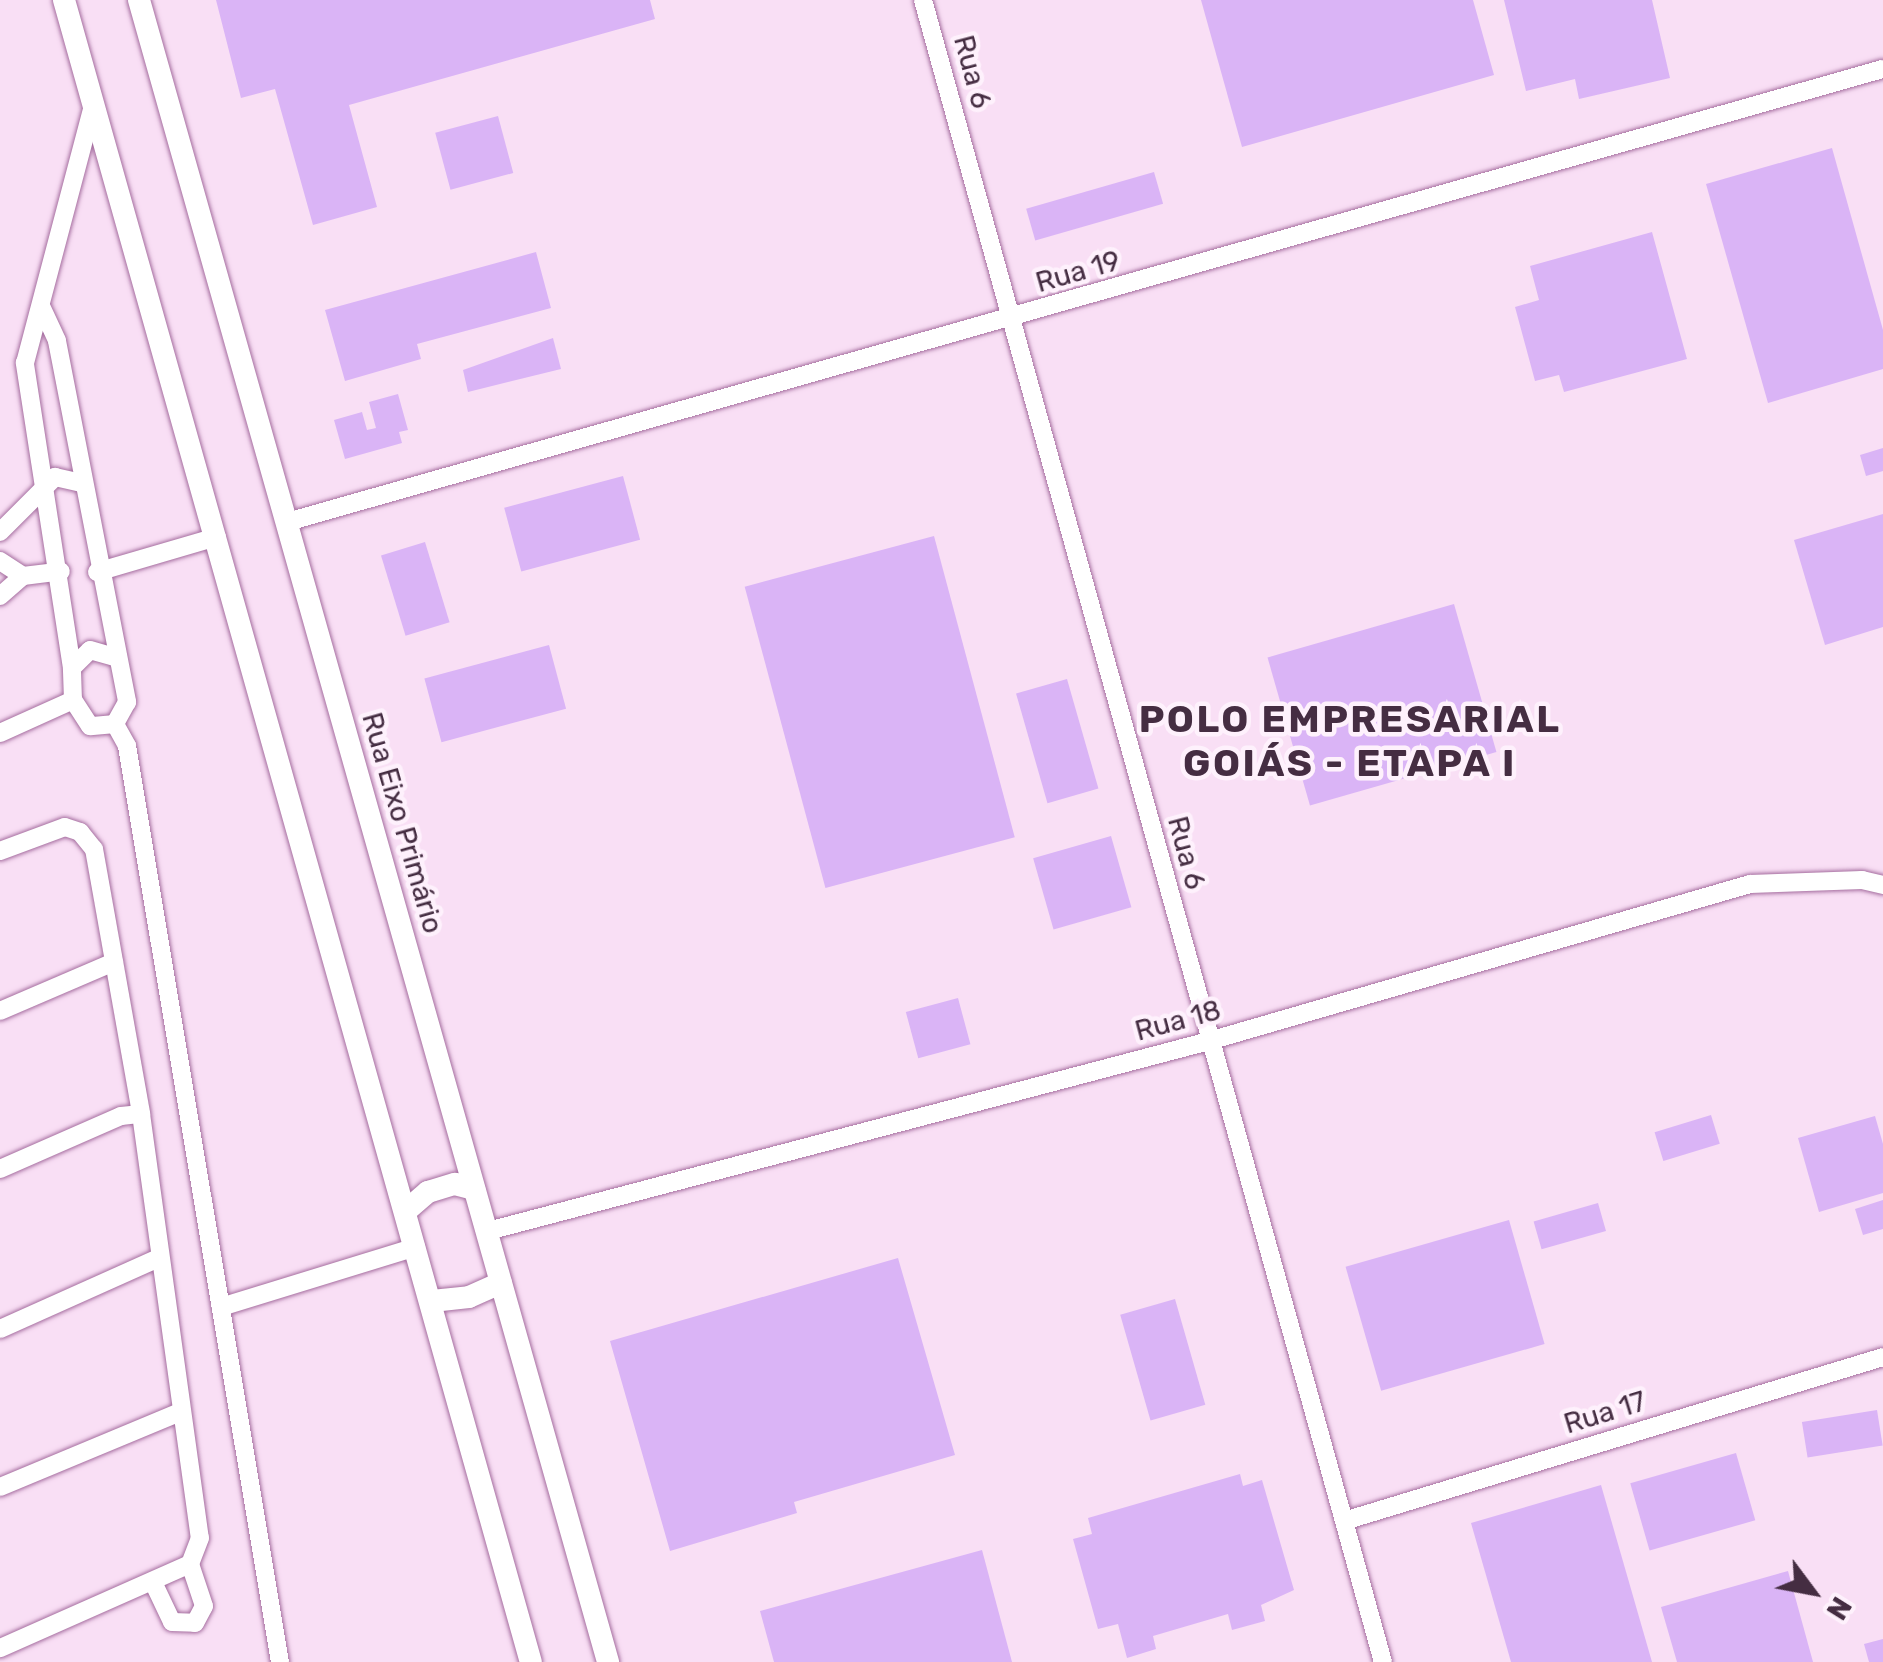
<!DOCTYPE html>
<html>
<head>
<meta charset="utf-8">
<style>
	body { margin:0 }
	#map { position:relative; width:1883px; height:1662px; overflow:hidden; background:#f9dff5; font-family:Rubik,sans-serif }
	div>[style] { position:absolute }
	.building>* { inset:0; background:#dab4f6; transform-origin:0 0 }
	.roads { filter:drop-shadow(0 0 2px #a56d9f) drop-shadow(0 0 2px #a56d9f) }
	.minor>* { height:18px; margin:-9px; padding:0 9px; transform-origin:9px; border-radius:9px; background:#fff }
	.tertiary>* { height:22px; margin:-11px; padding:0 11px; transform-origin:11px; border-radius:11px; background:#fff }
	span { translate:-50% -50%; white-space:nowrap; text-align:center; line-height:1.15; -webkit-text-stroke:9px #fef1fc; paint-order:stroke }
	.street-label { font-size:28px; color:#452d42 }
	.district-label { font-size:38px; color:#452d42; font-weight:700; letter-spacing:2.5px }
	.north { position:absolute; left:1763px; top:1542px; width:100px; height:100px; -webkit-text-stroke:8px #fef1fc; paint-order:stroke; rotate:122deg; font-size:28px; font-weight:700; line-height:40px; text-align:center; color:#452d42 }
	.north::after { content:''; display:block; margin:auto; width:35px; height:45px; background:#452d42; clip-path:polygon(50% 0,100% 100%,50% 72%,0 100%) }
</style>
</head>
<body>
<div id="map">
	<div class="building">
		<div style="clip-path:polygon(216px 0,650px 0,655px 19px,349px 105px,377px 207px,313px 225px,275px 89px,241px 98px)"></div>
		<div style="clip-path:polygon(1201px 0,1473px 0,1494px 75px,1242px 147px)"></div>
		<div style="clip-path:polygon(1504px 0,1652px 0,1670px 78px,1579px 99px,1575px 79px,1526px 91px)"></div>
		<div style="left:498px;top:116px;width:59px;height:65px;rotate:75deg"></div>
		<div style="clip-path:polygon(1832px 148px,1883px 330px,1883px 369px,1768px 403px,1706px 184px)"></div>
		<div style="left:1154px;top:172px;width:33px;height:133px;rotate:74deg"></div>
		<div style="clip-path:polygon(1652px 232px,1687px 359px,1564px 392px,1559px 375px,1535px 381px,1515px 307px,1539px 300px,1530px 266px)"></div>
		<div style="clip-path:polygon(536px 252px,551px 308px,417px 344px,421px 359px,345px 381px,325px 310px)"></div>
		<div style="clip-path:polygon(553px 338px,561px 369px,468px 392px,463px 370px)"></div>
		<div style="clip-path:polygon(398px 394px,408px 430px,399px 432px,402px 443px,345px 459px,334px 420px,362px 412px,367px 430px,376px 428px,369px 402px)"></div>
		<div style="clip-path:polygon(1883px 448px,1883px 471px,1866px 476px,1860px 455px)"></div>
		<div style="left:623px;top:476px;width:66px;height:123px;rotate:75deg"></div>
		<div style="clip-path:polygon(1883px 514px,1883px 627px,1825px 645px,1794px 540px)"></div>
		<div style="left:934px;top:536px;width:312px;height:196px;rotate:75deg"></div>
		<div style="left:425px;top:542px;width:84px;height:46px;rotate:73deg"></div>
		<div style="left:1454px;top:604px;width:154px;height:194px;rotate:74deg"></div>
		<div style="left:549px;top:645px;width:66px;height:129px;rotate:75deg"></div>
		<div style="left:1067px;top:679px;width:114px;height:53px;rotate:74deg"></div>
		<div style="left:1111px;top:836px;width:74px;height:81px;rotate:74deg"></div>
		<div style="left:958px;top:998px;width:48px;height:54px;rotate:75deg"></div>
		<div style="left:1711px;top:1115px;width:30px;height:59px;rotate:73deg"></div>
		<div style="clip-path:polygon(1875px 1116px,1883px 1144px,1883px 1193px,1819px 1212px,1798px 1138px)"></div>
		<div style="clip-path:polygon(1883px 1200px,1883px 1229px,1863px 1235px,1855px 1209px)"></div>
		<div style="left:1598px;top:1203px;width:29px;height:67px;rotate:74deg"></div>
		<div style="left:1509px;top:1220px;width:129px;height:170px;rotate:74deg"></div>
		<div style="clip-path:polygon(898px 1258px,955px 1455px,794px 1502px,797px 1513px,670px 1551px,610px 1341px)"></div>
		<div style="left:1175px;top:1299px;width:110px;height:57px;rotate:74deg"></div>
		<div style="left:1877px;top:1410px;width:36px;height:76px;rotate:81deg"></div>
		<div style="left:1736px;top:1453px;width:70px;height:110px;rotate:74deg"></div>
		<div style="clip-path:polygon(1240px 1474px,1243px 1486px,1262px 1480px,1294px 1590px,1261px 1605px,1265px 1621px,1232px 1630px,1228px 1614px,1153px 1636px,1156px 1649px,1127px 1658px,1118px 1624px,1098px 1629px,1073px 1539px,1092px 1534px,1088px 1518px)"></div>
		<div style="clip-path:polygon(1601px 1485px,1652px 1662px,1511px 1662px,1471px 1523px)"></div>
		<div style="clip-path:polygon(982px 1550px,1012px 1662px,774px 1662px,760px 1611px)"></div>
		<div style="clip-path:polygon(1788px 1571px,1813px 1662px,1677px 1662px,1661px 1607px)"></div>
		<div style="clip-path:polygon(1883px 1639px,1883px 1662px,1869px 1662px,1864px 1644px)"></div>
	</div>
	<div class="roads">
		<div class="minor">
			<div style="left:923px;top:0;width:1724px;rotate:74.53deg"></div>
			<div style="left:41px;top:306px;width:38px;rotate:65deg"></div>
			<div style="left:57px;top:341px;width:368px;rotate:79deg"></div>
			<div style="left:127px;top:702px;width:25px;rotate:119deg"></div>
			<div style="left:115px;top:724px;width:25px;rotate:175deg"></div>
			<div style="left:90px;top:726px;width:31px;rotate:-123deg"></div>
			<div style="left:73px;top:700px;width:32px;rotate:-92deg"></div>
			<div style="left:72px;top:668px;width:25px;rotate:-45deg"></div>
			<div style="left:90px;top:650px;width:25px;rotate:16deg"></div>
			<div style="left:287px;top:522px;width:1659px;rotate:-15.85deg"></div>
			<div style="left:0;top:532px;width:78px;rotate:-45deg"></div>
			<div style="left:55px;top:477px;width:26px;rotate:13deg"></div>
			<div style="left:0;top:561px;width:27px;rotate:33deg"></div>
			<div style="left:97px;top:572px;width:125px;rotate:-16.3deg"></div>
			<div style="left:0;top:596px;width:30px;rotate:-41deg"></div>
			<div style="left:23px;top:576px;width:38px;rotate:-7deg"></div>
			<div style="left:72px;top:668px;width:309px;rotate:-98.8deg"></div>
			<div style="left:25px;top:363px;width:267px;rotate:-75.2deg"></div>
			<div style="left:115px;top:724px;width:25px;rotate:61deg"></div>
			<div style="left:127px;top:746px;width:929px;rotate:80.52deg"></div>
			<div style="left:0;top:733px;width:80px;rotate:-24.3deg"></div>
			<div style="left:0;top:851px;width:69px;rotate:-20.3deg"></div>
			<div style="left:65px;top:827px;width:16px;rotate:18deg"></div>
			<div style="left:80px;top:832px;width:22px;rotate:51deg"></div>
			<div style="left:94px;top:849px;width:269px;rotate:79.9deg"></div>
			<div style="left:141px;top:1114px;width:428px;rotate:82.1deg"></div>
			<div style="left:200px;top:1538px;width:28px;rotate:111deg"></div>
			<div style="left:190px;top:1564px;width:208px;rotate:156.1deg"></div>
			<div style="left:0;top:1011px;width:124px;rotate:-23.3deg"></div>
			<div style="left:0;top:1169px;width:132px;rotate:-23.7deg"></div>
			<div style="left:121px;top:1116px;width:20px;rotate:-6deg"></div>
			<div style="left:488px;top:1231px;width:746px;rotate:-14.76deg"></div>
			<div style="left:1209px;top:1041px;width:563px;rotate:-16.18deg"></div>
			<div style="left:1750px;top:884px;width:112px;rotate:-2deg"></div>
			<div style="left:1862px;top:880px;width:22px;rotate:13deg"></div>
			<div style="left:221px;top:1307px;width:204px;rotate:-17.1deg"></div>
			<div style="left:0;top:1329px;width:174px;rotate:-24.1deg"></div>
			<div style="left:0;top:1487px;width:193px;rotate:-22.6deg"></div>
			<div style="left:1344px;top:1521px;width:563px;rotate:-16.92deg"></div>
			<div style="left:153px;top:1582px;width:44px;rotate:64.6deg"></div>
			<div style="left:172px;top:1622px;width:23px;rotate:2deg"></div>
			<div style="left:195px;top:1623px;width:19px;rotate:-62deg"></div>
			<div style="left:204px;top:1606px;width:44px;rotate:-108.4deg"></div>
		</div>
		<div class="tertiary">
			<div style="left:64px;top:0;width:1726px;rotate:74.31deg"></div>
			<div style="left:139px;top:0;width:1727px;rotate:74.24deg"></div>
			<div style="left:407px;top:1210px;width:28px;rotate:-41deg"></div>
			<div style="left:428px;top:1192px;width:28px;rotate:-17deg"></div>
			<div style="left:455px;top:1184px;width:20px;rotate:15deg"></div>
			<div style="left:432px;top:1301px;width:37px;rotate:-6deg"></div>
			<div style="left:469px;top:1297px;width:35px;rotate:-24deg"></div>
		</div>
	</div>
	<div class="street-label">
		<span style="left:972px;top:72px;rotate:75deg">Rua 6</span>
		<span style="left:1078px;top:272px;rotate:-16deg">Rua 19</span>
		<span style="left:402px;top:823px;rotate:74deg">Rua Eixo Primário</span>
		<span style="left:1186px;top:853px;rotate:75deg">Rua 6</span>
		<span style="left:1178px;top:1021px;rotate:-15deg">Rua 18</span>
		<span style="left:1605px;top:1413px;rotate:-17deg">Rua 17</span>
	</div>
	<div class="district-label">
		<span style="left:1350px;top:742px">POLO EMPRESARIAL<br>GOIÁS - ETAPA I</span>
	</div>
	<div class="north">N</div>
</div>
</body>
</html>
